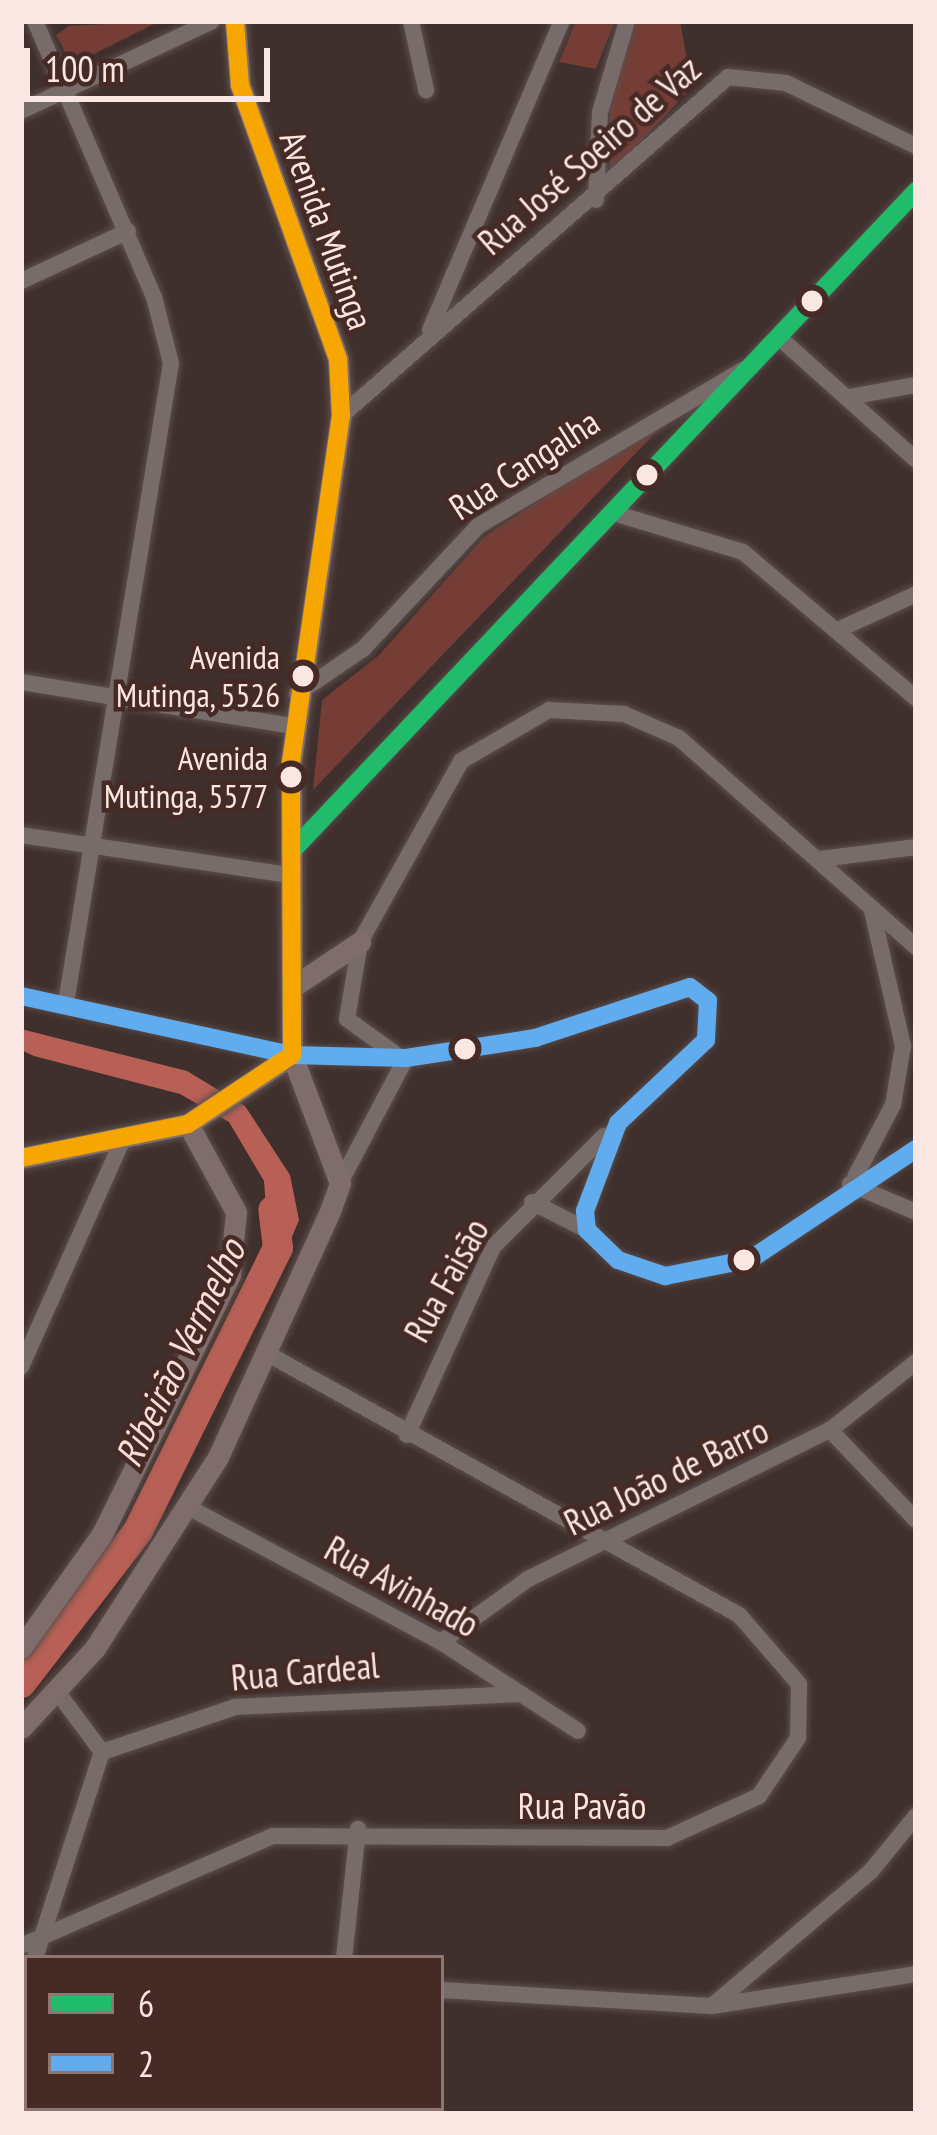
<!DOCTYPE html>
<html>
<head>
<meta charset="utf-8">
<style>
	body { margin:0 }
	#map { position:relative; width:937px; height:2135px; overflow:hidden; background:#3f302d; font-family:"PT Sans Narrow",sans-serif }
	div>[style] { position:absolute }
	.green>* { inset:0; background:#753d36 }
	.water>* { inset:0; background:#b86055 }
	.river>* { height:30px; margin:-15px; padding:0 15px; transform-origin:15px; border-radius:15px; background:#b86055 }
	.roads { filter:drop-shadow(0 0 3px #5c4e4c) drop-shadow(0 0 3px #5c4e4c) }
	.minor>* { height:16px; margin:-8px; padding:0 8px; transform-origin:8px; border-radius:8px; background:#786c6a }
	.major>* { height:21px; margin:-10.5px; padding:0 10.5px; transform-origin:10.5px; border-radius:10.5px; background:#7f6d6b }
	.bus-1>* { height:18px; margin:-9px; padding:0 9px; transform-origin:9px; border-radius:9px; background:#20bc6c }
	.bus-2>* { height:18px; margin:-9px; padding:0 9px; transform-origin:9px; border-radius:9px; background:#60acee }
	.bus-3>* { height:18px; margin:-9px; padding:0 9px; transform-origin:9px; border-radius:9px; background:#f7a600 }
	.dots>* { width:33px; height:33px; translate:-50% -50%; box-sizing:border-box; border:6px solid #462a26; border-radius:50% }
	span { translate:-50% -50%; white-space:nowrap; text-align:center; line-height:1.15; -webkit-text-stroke:9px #462a26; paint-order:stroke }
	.bus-label { font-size:33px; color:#fae7e4 }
	.right { translate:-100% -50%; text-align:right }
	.street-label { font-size:36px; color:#fae7e4 }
	.water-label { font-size:39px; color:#f8ddd8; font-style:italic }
	.frame { position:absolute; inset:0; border:24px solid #fae7e4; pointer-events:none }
	.legend { position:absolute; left:24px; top:1955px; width:420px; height:156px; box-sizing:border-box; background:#462a26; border:3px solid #8e7672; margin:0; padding:15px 21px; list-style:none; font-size:36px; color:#fae7e4 }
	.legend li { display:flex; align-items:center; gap:24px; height:60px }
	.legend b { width:60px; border:3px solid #8e7672 }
	.scale { position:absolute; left:24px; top:48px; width:246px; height:54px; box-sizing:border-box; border:6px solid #fae7e4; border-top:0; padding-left:15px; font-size:36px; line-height:42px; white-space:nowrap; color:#fae7e4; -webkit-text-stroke:9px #462a26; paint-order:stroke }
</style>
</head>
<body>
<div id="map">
	<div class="green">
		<div style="clip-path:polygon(160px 21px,72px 65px,56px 35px,69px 26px)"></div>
		<div style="clip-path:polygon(576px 21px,615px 21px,596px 69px,559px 62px)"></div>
		<div style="clip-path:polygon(632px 21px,680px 21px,692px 87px,610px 174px,610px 84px)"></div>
		<div style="clip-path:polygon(654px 423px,659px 429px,313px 790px,322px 700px,379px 655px,483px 538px)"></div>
	</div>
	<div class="water">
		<div style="clip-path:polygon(21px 1029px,187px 1071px,245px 1106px,290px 1175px,299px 1220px,289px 1244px,268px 1235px,264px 1181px,229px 1122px,180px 1094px,34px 1056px,21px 1050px)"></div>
	</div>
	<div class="river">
		<div style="left:21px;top:1683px;width:192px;rotate:-52.4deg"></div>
		<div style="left:138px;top:1531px;width:316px;rotate:-63.7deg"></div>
		<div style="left:278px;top:1248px;width:38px;rotate:-97deg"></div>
	</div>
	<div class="roads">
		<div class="minor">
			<div style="left:35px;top:21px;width:301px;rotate:66.7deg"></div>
			<div style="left:154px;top:297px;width:68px;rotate:75.6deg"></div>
			<div style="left:171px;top:363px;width:649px;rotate:99.32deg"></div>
			<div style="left:411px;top:21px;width:71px;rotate:77.7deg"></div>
			<div style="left:21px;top:111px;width:211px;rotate:-25.2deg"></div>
			<div style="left:596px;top:200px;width:88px;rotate:-87.4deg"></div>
			<div style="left:600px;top:112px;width:95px;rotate:-73.5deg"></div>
			<div style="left:21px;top:281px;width:118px;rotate:-25deg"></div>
			<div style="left:430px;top:330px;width:336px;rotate:-66.9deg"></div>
			<div style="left:782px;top:340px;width:180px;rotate:41.8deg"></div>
			<div style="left:849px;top:397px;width:68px;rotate:-10.2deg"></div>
			<div style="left:341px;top:416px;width:514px;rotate:-41.22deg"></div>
			<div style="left:728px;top:77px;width:58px;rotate:5.9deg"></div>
			<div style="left:786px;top:83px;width:144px;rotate:25.9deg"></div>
			<div style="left:620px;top:515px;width:128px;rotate:16.7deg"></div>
			<div style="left:743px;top:552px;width:226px;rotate:40.2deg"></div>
			<div style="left:840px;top:629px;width:84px;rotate:-24.7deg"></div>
			<div style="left:21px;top:682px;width:277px;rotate:9.2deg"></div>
			<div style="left:297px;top:694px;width:80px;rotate:-34.3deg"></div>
			<div style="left:363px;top:649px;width:168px;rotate:-46.9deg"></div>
			<div style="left:478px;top:526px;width:308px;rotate:-30.5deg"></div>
			<div style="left:21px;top:835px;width:272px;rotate:8.5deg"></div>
			<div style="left:291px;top:852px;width:910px;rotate:-46.6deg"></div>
			<div style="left:820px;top:859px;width:97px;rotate:-7.1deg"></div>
			<div style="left:21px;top:996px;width:277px;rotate:12.3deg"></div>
			<div style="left:292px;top:1055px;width:114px;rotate:1.5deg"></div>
			<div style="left:406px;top:1058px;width:131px;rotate:-8.8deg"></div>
			<div style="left:535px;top:1038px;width:163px;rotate:-18.2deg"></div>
			<div style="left:690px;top:987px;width:23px;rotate:38deg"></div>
			<div style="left:708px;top:1001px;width:39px;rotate:93deg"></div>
			<div style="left:706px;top:1040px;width:121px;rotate:136.7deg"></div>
			<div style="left:618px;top:1123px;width:94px;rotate:110.6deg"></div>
			<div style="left:585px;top:1211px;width:19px;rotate:84deg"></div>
			<div style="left:587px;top:1230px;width:43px;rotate:44.1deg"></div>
			<div style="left:618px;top:1260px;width:50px;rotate:18.8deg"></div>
			<div style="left:665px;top:1276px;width:88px;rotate:-11.2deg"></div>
			<div style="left:751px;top:1259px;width:198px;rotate:-33.7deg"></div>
			<div style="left:394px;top:1053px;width:58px;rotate:-144.1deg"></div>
			<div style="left:347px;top:1019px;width:78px;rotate:-80.4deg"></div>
			<div style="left:360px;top:942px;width:207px;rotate:-60.8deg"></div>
			<div style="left:461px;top:761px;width:102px;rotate:-30.1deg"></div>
			<div style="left:549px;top:710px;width:75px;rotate:3.1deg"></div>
			<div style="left:624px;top:714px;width:60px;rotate:23.6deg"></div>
			<div style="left:679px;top:738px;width:316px;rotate:41.4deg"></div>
			<div style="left:855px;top:1177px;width:81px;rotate:-62.2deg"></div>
			<div style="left:893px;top:1105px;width:60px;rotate:-80.4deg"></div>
			<div style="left:903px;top:1046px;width:139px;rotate:-102.9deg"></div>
			<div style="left:340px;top:1183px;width:141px;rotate:-62.2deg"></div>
			<div style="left:850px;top:1184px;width:72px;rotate:23deg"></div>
			<div style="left:532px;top:1202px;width:62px;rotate:27deg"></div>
			<div style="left:21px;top:1367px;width:252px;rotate:-65.9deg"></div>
			<div style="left:830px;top:1430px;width:124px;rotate:46.3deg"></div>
			<div style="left:407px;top:1435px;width:207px;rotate:-65.4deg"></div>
			<div style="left:493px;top:1247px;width:157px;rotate:-45deg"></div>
			<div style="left:188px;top:1507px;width:287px;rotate:28.1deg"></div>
			<div style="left:441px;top:1642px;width:163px;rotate:33deg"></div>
			<div style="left:441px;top:1642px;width:107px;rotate:-35.9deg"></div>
			<div style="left:528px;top:1579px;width:337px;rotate:-26.3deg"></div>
			<div style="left:830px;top:1430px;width:110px;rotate:-38.3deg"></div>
			<div style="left:102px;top:1752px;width:140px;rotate:-18.7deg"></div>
			<div style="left:235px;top:1707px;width:284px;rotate:-2.6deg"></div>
			<div style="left:21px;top:1946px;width:275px;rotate:-23.6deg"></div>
			<div style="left:273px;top:1836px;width:394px;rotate:0.3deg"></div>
			<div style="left:667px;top:1838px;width:101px;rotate:-24.5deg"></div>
			<div style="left:759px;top:1796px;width:70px;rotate:-56.1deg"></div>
			<div style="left:798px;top:1738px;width:54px;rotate:-88.9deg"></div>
			<div style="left:799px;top:1684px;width:91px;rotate:-131deg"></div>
			<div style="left:739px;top:1615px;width:538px;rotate:-151.01deg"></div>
			<div style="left:35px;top:1958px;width:217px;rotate:-72deg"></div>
			<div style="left:102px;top:1752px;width:72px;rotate:-126.6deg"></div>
			<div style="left:344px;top:1958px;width:130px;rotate:-83.8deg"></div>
			<div style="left:441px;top:1990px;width:271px;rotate:3.4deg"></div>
			<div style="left:712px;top:2006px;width:206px;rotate:-8.9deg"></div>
			<div style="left:712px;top:2006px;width:209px;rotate:-40.3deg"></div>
			<div style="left:871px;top:1871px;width:71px;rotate:-50.7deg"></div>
			<div style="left:21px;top:2008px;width:23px;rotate:-75deg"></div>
			<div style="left:204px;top:2114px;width:6px;rotate:-81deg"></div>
		</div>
		<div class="major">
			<div style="left:297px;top:984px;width:76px;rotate:-33.7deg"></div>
			<div style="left:21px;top:1158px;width:170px;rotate:-11.5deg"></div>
			<div style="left:188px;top:1124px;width:125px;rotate:-33.6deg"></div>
			<div style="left:292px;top:1055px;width:293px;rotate:-90.2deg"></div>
			<div style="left:291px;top:762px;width:350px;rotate:-81.8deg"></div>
			<div style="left:341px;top:416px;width:57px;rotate:-93deg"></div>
			<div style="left:338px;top:359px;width:291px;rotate:-109.7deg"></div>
			<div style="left:240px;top:85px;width:64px;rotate:-94.5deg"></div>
			<div style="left:21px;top:1648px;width:140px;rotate:-54.6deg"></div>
			<div style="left:102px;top:1534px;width:289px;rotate:-63.7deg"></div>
			<div style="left:230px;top:1275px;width:63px;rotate:-84.6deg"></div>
			<div style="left:236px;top:1212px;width:100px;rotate:-118.6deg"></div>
			<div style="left:21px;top:1728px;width:109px;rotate:-47.2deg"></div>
			<div style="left:95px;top:1648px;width:227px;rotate:-57.2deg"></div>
			<div style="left:218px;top:1457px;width:270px;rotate:-65.5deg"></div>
			<div style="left:330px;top:1211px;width:30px;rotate:-70deg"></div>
			<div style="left:340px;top:1183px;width:137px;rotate:-110.6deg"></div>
		</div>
	</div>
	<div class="bus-1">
		<div style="left:291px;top:852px;width:910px;rotate:-46.6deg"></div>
	</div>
	<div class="bus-2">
		<div style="left:21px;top:996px;width:277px;rotate:12.3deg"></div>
		<div style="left:292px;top:1055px;width:114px;rotate:1.5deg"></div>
		<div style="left:406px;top:1058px;width:131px;rotate:-8.8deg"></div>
		<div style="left:535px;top:1038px;width:163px;rotate:-18.2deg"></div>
		<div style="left:690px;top:987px;width:23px;rotate:38deg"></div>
		<div style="left:708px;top:1001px;width:39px;rotate:93deg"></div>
		<div style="left:706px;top:1040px;width:121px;rotate:136.7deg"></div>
		<div style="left:618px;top:1123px;width:94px;rotate:110.6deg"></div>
		<div style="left:585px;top:1211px;width:19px;rotate:84deg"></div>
		<div style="left:587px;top:1230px;width:43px;rotate:44.1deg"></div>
		<div style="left:618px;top:1260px;width:50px;rotate:18.8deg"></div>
		<div style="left:665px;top:1276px;width:88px;rotate:-11.2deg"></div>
		<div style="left:751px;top:1259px;width:198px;rotate:-33.7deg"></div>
	</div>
	<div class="bus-3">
		<div style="left:21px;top:1158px;width:170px;rotate:-11.5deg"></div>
		<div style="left:188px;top:1124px;width:125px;rotate:-33.6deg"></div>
		<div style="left:292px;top:1055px;width:293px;rotate:-90.2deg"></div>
		<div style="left:291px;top:762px;width:350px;rotate:-81.8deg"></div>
		<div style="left:341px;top:416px;width:57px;rotate:-93deg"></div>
		<div style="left:338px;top:359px;width:291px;rotate:-109.7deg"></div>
		<div style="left:240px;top:85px;width:64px;rotate:-94.5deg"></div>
	</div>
	<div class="dots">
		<div style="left:812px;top:301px;background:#fae7e4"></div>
		<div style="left:647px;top:475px;background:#fae7e4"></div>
		<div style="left:303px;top:676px;background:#fae7e4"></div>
		<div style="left:291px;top:777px;background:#fae7e4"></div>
		<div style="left:465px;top:1049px;background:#fae7e4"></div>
		<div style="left:744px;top:1260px;background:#fae7e4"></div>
	</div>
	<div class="bus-label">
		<span class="right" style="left:280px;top:676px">Avenida<br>Mutinga, 5526</span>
		<span class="right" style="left:268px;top:777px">Avenida<br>Mutinga, 5577</span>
	</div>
	<div class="street-label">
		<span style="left:589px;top:155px;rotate:-41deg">Rua José Soeiro de Vaz</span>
		<span style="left:327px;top:230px;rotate:70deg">Avenida Mutinga</span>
		<span style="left:524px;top:464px;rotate:-33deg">Rua Cangalha</span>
		<span style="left:446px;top:1280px;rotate:-61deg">Rua Faisão</span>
		<span style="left:666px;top:1476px;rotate:-26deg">Rua João de Barro</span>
		<span style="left:402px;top:1586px;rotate:29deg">Rua Avinhado</span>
		<span style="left:305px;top:1671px;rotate:-5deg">Rua Cardeal</span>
		<span style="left:582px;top:1806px">Rua Pavão</span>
	</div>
	<div class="water-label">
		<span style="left:180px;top:1353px;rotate:-64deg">Ribeirão Vermelho</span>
	</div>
	<div class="frame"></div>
	<ul class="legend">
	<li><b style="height:15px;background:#20bc6c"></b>6</li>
	<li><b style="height:15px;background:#60acee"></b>2</li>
	</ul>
	<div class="scale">100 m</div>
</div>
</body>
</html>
